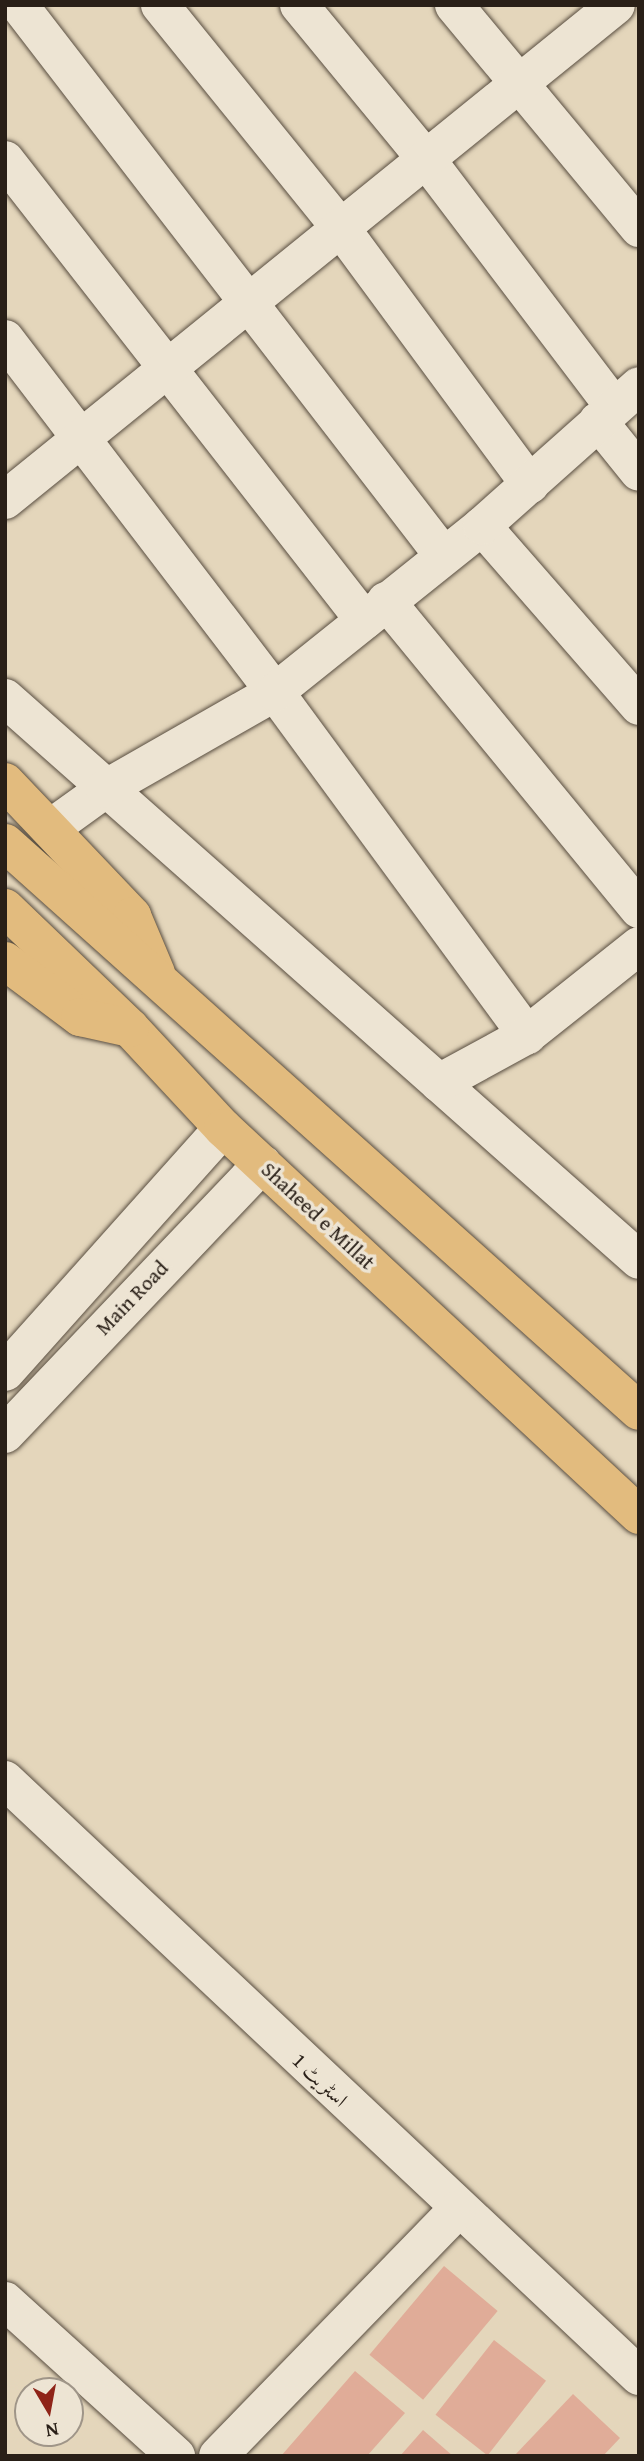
<!DOCTYPE html>
<html>
<head>
<meta charset="utf-8">
<style>
	body { margin:0 }
	#map { position:relative; width:644px; height:2461px; overflow:hidden; background:#e4d6bb; font-family:"Gentium Book Plus",Amiri,serif }
	div>[style] { position:absolute }
	.building>* { inset:0; background:#e0ac98; transform-origin:0 0 }
	.roads { filter:drop-shadow(0 0 2px #584d40) drop-shadow(0 0 2px #584d40) }
	.minor>* { height:38px; margin:-19px; padding:0 19px; transform-origin:19px; border-radius:19px; background:#ede4d3 }
	.major>* { height:38px; margin:-19px; padding:0 19px; transform-origin:19px; border-radius:19px; background:#e2bb7e }
	span { translate:-50% -50%; white-space:nowrap; text-align:center; line-height:1.15; -webkit-text-stroke:7px #ede4d3; paint-order:stroke }
	.street-label { font-size:21px; color:#291f17 }
	.frame { position:absolute; inset:0; border:7px solid #291f17; pointer-events:none }
	.north { position:absolute; left:14px; top:2377px; width:70px; height:70px; box-sizing:border-box; background:#ede4d3; border:2px solid #9f9588; border-radius:50%; rotate:170deg; font-size:19px; font-weight:700; line-height:28px; text-align:center; color:#291f17 }
	.north::after { content:''; display:block; margin:auto; width:24px; height:32px; background:#8f2418; clip-path:polygon(50% 0,100% 100%,50% 72%,0 100%) }
</style>
</head>
<body>
<div id="map">
	<div class="building">
		<div style="left:444px;top:2266px;width:70px;height:116px;rotate:40deg"></div>
		<div style="left:494px;top:2340px;width:66px;height:95px;rotate:38deg"></div>
		<div style="clip-path:polygon(355px 2371px,405px 2413px,367px 2456px,281px 2456px)"></div>
		<div style="clip-path:polygon(573px 2394px,620px 2438px,603px 2456px,514px 2456px)"></div>
		<div style="clip-path:polygon(423px 2430px,453px 2456px,400px 2456px)"></div>
	</div>
	<div class="roads">
		<div class="minor">
			<div style="left:19px;top:5px;width:694px;rotate:52.37deg"></div>
			<div style="left:160px;top:5px;width:286px;rotate:51deg"></div>
			<div style="left:340px;top:227px;width:320px;rotate:53.6deg"></div>
			<div style="left:299px;top:5px;width:200px;rotate:50.5deg"></div>
			<div style="left:426px;top:159px;width:311px;rotate:52.8deg"></div>
			<div style="left:454px;top:5px;width:290px;rotate:50.3deg"></div>
			<div style="left:5px;top:160px;width:584px;rotate:52.03deg"></div>
			<div style="left:5px;top:339px;width:444px;rotate:52.6deg"></div>
			<div style="left:275px;top:692px;width:426px;rotate:53.7deg"></div>
			<div style="left:598px;top:421px;width:65px;rotate:51.2deg"></div>
			<div style="left:5px;top:500px;width:786px;rotate:-39.01deg"></div>
			<div style="left:482px;top:526px;width:239px;rotate:48.9deg"></div>
			<div style="left:386px;top:601px;width:399px;rotate:50.6deg"></div>
			<div style="left:5px;top:698px;width:847px;rotate:41.55deg"></div>
			<div style="left:51px;top:828px;width:67px;rotate:-35.8deg"></div>
			<div style="left:105px;top:789px;width:196px;rotate:-29.7deg"></div>
			<div style="left:275px;top:692px;width:265px;rotate:-38.7deg"></div>
			<div style="left:482px;top:526px;width:210px;rotate:-41.7deg"></div>
			<div style="left:439px;top:1083px;width:100px;rotate:-28.6deg"></div>
			<div style="left:527px;top:1035px;width:143px;rotate:-38.5deg"></div>
			<div style="left:5px;top:1372px;width:327px;rotate:-48.2deg"></div>
			<div style="left:5px;top:1434px;width:373px;rotate:-46.4deg"></div>
			<div style="left:5px;top:1780px;width:870px;rotate:43.23deg"></div>
			<div style="left:5px;top:2301px;width:231px;rotate:42.2deg"></div>
			<div style="left:218px;top:2456px;width:343px;rotate:-45.8deg"></div>
		</div>
		<div class="major">
			<div style="left:5px;top:782px;width:185px;rotate:46.5deg"></div>
			<div style="left:132px;top:916px;width:62px;rotate:67.2deg"></div>
			<div style="left:5px;top:843px;width:851px;rotate:41.86deg"></div>
			<div style="left:5px;top:908px;width:173px;rotate:43.8deg"></div>
			<div style="left:130px;top:1028px;width:137px;rotate:47.1deg"></div>
			<div style="left:223px;top:1128px;width:568px;rotate:42.93deg"></div>
			<div style="left:5px;top:961px;width:94px;rotate:36.7deg"></div>
			<div style="left:80px;top:1017px;width:51px;rotate:12.4deg"></div>
		</div>
	</div>
	<div class="street-label">
		<span style="left:318px;top:1216px;rotate:43deg">Shaheed e Millat</span>
		<span style="left:132px;top:1298px;rotate:-46deg">Main Road</span>
		<span style="left:320px;top:2080px;rotate:44deg">اسٹریٹ 1</span>
	</div>
	<div class="frame"></div>
	<div class="north">N</div>
</div>
</body>
</html>
